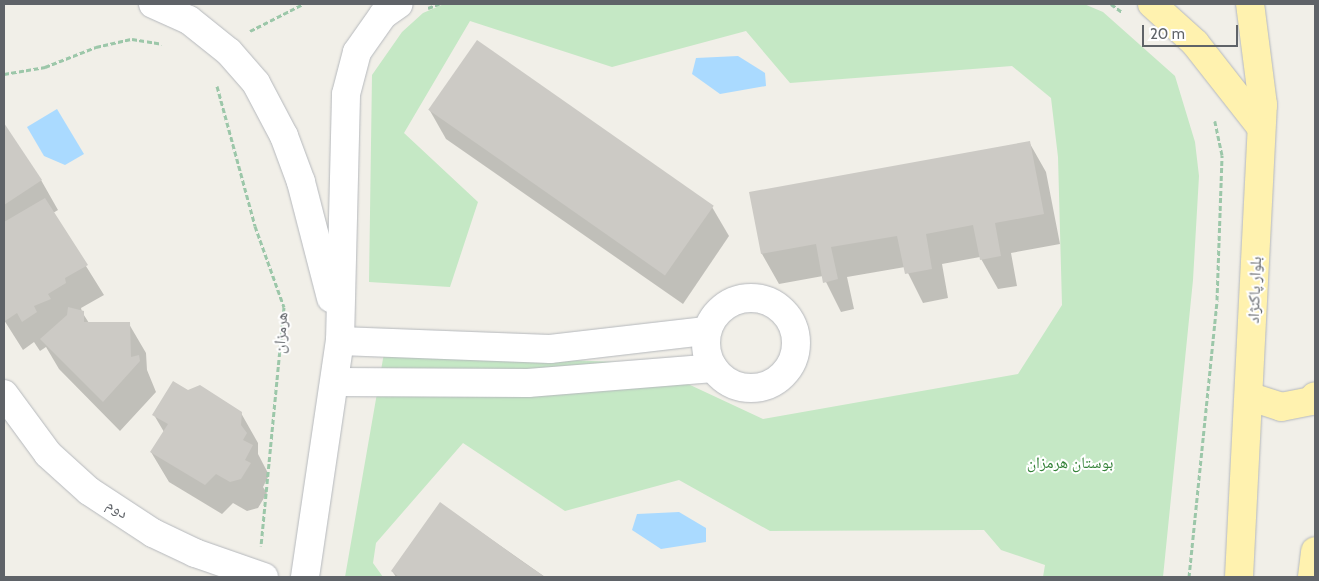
<!DOCTYPE html>
<html>
<head>
<meta charset="utf-8">
<style>
	body { margin:0 }
	#map { position:relative; width:1319px; height:581px; overflow:hidden; background:#f1efe8; font-family:Cabin,"Noto Naskh Arabic",sans-serif }
	div>[style] { position:absolute }
	.green>* { inset:0; background:#c5e8c5 }
	.water>* { inset:0; background:#aadaff }
	.shadow>* { inset:0; background:#0003 }
	.building>* { inset:0; background:#cccac5; transform-origin:0 0 }
	.path>* { height:3px; margin-top:-1.5px; transform-origin:0; background:repeating-linear-gradient(90deg,#9cc7a9 0 5px,transparent 0 7.5px) }
	.roads { filter:drop-shadow(0 0 1px #b5b8bc) drop-shadow(0 0 1px #b5b8bc) }
	.minor>* { height:28px; margin:-14px; padding:0 14px; transform-origin:14px; border-radius:14px; background:#fff }
	.minor>.ring { margin:-14px; padding:0; box-sizing:content-box; background:none; border:28px solid #fff; border-radius:50% }
	.major>* { height:28px; margin:-14px; padding:0 14px; transform-origin:14px; border-radius:14px; background:#fff2af }
	span { translate:-50% -50%; white-space:nowrap; text-align:center; line-height:1.15; -webkit-text-stroke:4px #fff; paint-order:stroke }
	.street-label { font-size:16px; color:#5f6368 }
	.park-label { font-size:16px; color:#348238 }
	.frame { position:absolute; inset:0; border:5px solid #5f6368; pointer-events:none }
	.scale { position:absolute; left:1142px; top:25px; width:96px; height:22px; box-sizing:border-box; border:2px solid #5f6368; border-top:0; padding-left:6px; font-size:15px; line-height:18px; white-space:nowrap; color:#5f6368; -webkit-text-stroke:4px #fff; paint-order:stroke }
</style>
</head>
<body>
<div id="map">
	<div class="green">
		<div style="clip-path:polygon(444px 4px,1084px 4px,1103px 12px,1175px 76px,1195px 142px,1199px 176px,1193px 280px,1163px 577px,1043px 577px,1045px 565px,1001px 550px,984px 530px,770px 531px,679px 480px,565px 511px,463px 443px,376px 543px,373px 563px,383px 577px,345px 577px,384px 353px,643px 363px,763px 419px,1018px 374px,1062px 305px,1058px 157px,1051px 98px,1012px 66px,790px 83px,746px 31px,612px 67px,470px 21px,404px 133px,478px 202px,450px 287px,369px 282px,372px 75px,402px 32px,423px 13px)"></div>
	</div>
	<div class="water">
		<div style="clip-path:polygon(738px 56px,765px 73px,766px 86px,720px 94px,692px 74px,696px 58px)"></div>
		<div style="clip-path:polygon(57px 109px,84px 154px,65px 165px,44px 156px,27px 127px)"></div>
		<div style="clip-path:polygon(679px 512px,706px 528px,706px 542px,661px 549px,632px 530px,637px 514px)"></div>
	</div>
	<div class="shadow">
		<div style="clip-path:polygon(429px 109px,712px 207px,729px 236px,683px 304px,446px 139px)"></div>
		<div style="clip-path:polygon(4px 125px,41px 180px,58px 210px,53px 213px,104px 295px,81px 308px,82px 312px,89px 323px,129px 324px,146px 353px,147px 370px,156px 392px,120px 431px,59px 369px,46px 347px,40px 351px,34px 342px,23px 350px,4px 320px)"></div>
		<div style="clip-path:polygon(1029px 142px,1046px 172px,1060px 244px,1011px 253px,1017px 286px,998px 289px,980px 257px,942px 264px,948px 298px,923px 303px,905px 267px,847px 277px,854px 309px,841px 312px,823px 276px,779px 284px,762px 254px,751px 193px)"></div>
		<div style="clip-path:polygon(188px 392px,241px 413px,258px 443px,258px 454px,269px 475px,263px 487px,267px 493px,258px 508px,247px 511px,233px 503px,222px 514px,169px 482px,151px 452px,164px 432px,154px 415px)"></div>
		<div style="clip-path:polygon(441px 504px,545px 577px,396px 577px,392px 571px)"></div>
	</div>
	<div class="building">
		<div style="left:477px;top:40px;width:289px;height:85px;rotate:35deg"></div>
		<div style="clip-path:polygon(4px 123px,42px 180px,4px 205px)"></div>
		<div style="clip-path:polygon(1030px 141px,1044px 214px,995px 223px,1001px 256px,980px 260px,973px 225px,926px 234px,932px 269px,905px 274px,897px 236px,831px 247px,838px 279px,823px 283px,816px 244px,761px 254px,749px 192px)"></div>
		<div style="clip-path:polygon(45px 198px,88px 265px,65px 278px,66px 283px,48px 294px,51px 299px,34px 306px,37px 312px,22px 322px,17px 313px,5px 321px,4px 222px)"></div>
		<div style="clip-path:polygon(68px 307px,84px 311px,84px 322px,130px 322px,131px 357px,139px 355px,140px 361px,103px 402px,40px 339px,67px 315px)"></div>
		<div style="clip-path:polygon(173px 381px,188px 390px,200px 385px,242px 412px,241px 425px,247px 433px,243px 440px,253px 445px,245px 460px,251px 463px,241px 479px,230px 482px,216px 474px,205px 485px,150px 452px,168px 424px,152px 415px)"></div>
		<div style="clip-path:polygon(440px 502px,523px 562px,545px 577px,399px 577px,391px 571px)"></div>
	</div>
	<div class="path">
		<div style="left:1111px;top:4px;width:14px;rotate:36deg"></div>
		<div style="left:428px;top:8px;width:12px;rotate:-20deg"></div>
		<div style="left:250px;top:31px;width:59px;rotate:-27deg"></div>
		<div style="left:4px;top:74px;width:42px;rotate:-9.7deg"></div>
		<div style="left:45px;top:67px;width:55px;rotate:-21.4deg"></div>
		<div style="left:96px;top:47px;width:37px;rotate:-13deg"></div>
		<div style="left:132px;top:39px;width:30px;rotate:9deg"></div>
		<div style="left:217px;top:86px;width:145px;rotate:74.8deg"></div>
		<div style="left:255px;top:226px;width:86px;rotate:70.3deg"></div>
		<div style="left:284px;top:307px;width:240px;rotate:95.5deg"></div>
		<div style="left:1189px;top:577px;width:278px;rotate:-84.2deg"></div>
		<div style="left:1217px;top:300px;width:145px;rotate:-88deg"></div>
		<div style="left:1222px;top:155px;width:35px;rotate:-102deg"></div>
	</div>
	<div class="roads">
		<div class="minor">
			<div style="left:153px;top:4px;width:39px;rotate:24deg"></div>
			<div style="left:189px;top:20px;width:51px;rotate:38.7deg"></div>
			<div style="left:229px;top:52px;width:41px;rotate:48.9deg"></div>
			<div style="left:256px;top:83px;width:60px;rotate:62.2deg"></div>
			<div style="left:284px;top:136px;width:49px;rotate:69.7deg"></div>
			<div style="left:301px;top:182px;width:120px;rotate:75.5deg"></div>
			<div class="ring" style="left:706px;top:298px;width:62px;height:62px"></div>
			<div style="left:340px;top:341px;width:210px;rotate:2.2deg"></div>
			<div style="left:550px;top:349px;width:157px;rotate:-6.6deg"></div>
			<div style="left:336px;top:382px;width:192px;rotate:0.3deg"></div>
			<div style="left:528px;top:383px;width:186px;rotate:-4.6deg"></div>
			<div style="left:4px;top:394px;width:74px;rotate:53.7deg"></div>
			<div style="left:48px;top:454px;width:55px;rotate:42.1deg"></div>
			<div style="left:89px;top:491px;width:77px;rotate:33.3deg"></div>
			<div style="left:153px;top:533px;width:47px;rotate:25.5deg"></div>
			<div style="left:195px;top:553px;width:73px;rotate:19.2deg"></div>
			<div style="left:305px;top:577px;width:239px;rotate:-81.6deg"></div>
			<div style="left:340px;top:341px;width:247px;rotate:-88.6deg"></div>
			<div style="left:346px;top:94px;width:43px;rotate:-75.3deg"></div>
			<div style="left:357px;top:52px;width:45px;rotate:-54.9deg"></div>
			<div style="left:383px;top:15px;width:19px;rotate:-35deg"></div>
		</div>
		<div class="major">
			<div style="left:1152px;top:4px;width:58px;rotate:42.2deg"></div>
			<div style="left:1195px;top:43px;width:105px;rotate:51.9deg"></div>
			<div style="left:1251px;top:397px;width:32px;rotate:18deg"></div>
			<div style="left:1281px;top:407px;width:31px;rotate:-11deg"></div>
			<div style="left:1311px;top:401px;width:6px;rotate:-51deg"></div>
			<div style="left:1239px;top:577px;width:473px;rotate:-87.1deg"></div>
			<div style="left:1263px;top:105px;width:102px;rotate:-97.3deg"></div>
			<div style="left:1312px;top:577px;width:26px;rotate:-83deg"></div>
		</div>
	</div>
	<div class="street-label">
		<span style="left:1255px;top:290px;rotate:-88deg">بلوار پاکنژاد</span>
		<span style="left:281px;top:333px;rotate:-86deg">هرمزان</span>
		<span style="left:117px;top:509px;rotate:33deg">دوم</span>
	</div>
	<div class="park-label">
		<span style="left:1070px;top:463px">بوستان هرمزان</span>
	</div>
	<div class="frame"></div>
	<div class="scale">20 m</div>
</div>
</body>
</html>
